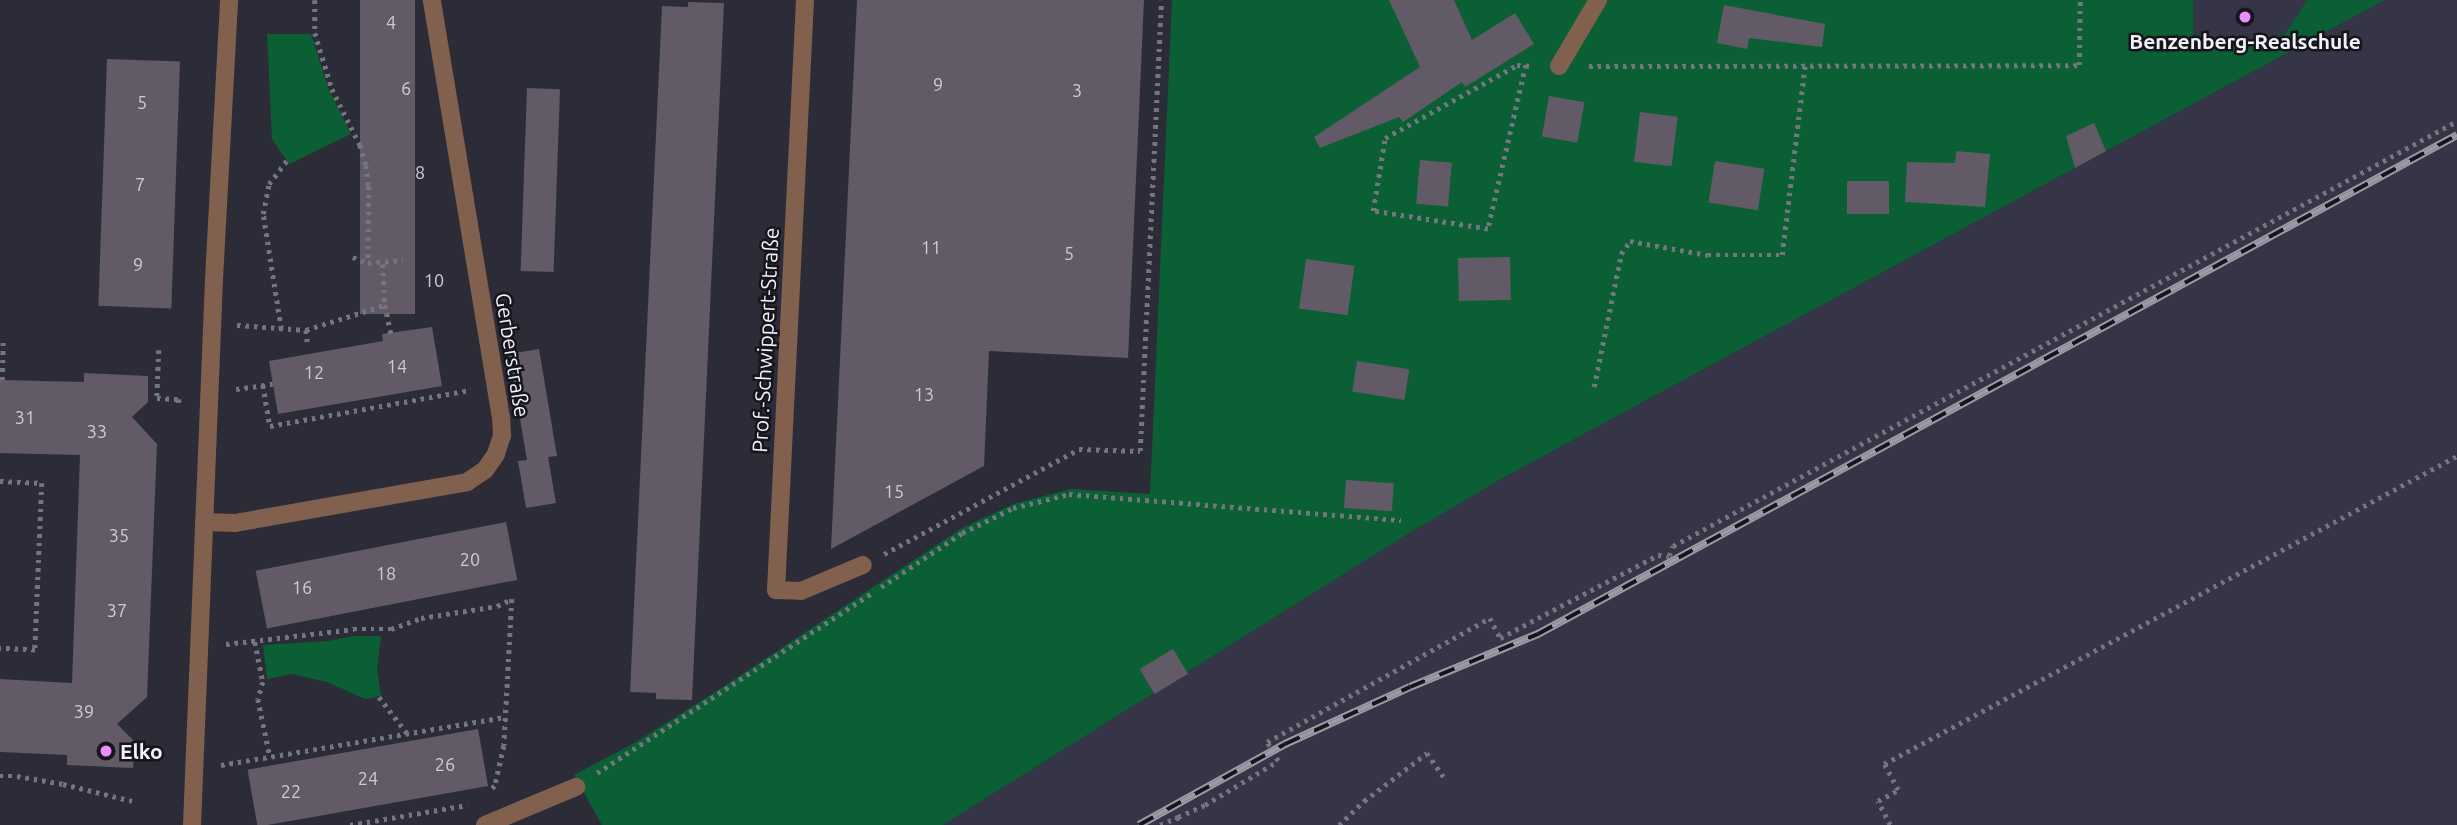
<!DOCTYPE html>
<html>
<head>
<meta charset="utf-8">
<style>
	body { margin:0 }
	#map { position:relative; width:2457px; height:825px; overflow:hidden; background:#2c2c38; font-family:Ubuntu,sans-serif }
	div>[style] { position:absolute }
	.built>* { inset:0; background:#353547 }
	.green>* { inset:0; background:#0a5f34 }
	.building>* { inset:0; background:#625a66; transform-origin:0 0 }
	.path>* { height:4.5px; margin-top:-2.25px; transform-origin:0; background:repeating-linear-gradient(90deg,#75757f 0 3.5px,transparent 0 8.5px) }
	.minor>* { height:18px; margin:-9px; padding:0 9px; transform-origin:9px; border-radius:9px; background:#82604e }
	.rail>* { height:8px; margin-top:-4px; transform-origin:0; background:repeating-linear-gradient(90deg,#15151b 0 16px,#9a9ba5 0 32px); box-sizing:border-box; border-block:2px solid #9a9ba5 }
	.dots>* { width:19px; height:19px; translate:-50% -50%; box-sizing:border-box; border:4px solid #15151b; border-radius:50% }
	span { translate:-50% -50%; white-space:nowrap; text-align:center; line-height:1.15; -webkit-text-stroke:5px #15151b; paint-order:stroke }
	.number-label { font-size:18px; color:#cdccd5 }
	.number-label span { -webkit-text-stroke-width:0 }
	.poi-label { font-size:21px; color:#f1f2fa; font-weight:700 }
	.left { translate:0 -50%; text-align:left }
	.street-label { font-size:21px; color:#f1f2fa }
</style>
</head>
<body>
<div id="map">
	<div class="built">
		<div style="clip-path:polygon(2193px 0,2307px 0,2286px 34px,2194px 53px)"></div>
		<div style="clip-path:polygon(2385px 0,2457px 0,2457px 825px,943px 825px,1406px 535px,1501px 479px)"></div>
	</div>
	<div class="green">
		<div style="clip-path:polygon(1172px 0,2193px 0,2194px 53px,2285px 34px,2307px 0,2385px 0,1501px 479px,1406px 535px,943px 825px,602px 825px,574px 775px,636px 742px,720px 689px,962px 528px,1013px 504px,1071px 489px,1150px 494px)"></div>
		<div style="clip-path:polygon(267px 34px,311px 34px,329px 90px,351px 134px,289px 164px,272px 139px)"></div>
		<div style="clip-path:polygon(354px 636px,381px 636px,377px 669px,381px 696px,365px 699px,327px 682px,292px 674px,267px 679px,263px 645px,328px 641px)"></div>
	</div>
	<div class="building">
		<div style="left:360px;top:0;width:55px;height:314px"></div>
		<div style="clip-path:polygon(857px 0,1144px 0,1128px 358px,989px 351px,984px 466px,831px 549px)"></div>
		<div style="clip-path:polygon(1389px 0,1454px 0,1472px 40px,1515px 13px,1534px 44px,1465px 87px,1462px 82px,1403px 122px,1399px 117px,1320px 148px,1314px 137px,1420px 67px)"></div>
		<div style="clip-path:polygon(688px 2px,724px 3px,692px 700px,656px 699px,656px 693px,630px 692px,662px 6px,688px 7px)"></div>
		<div style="clip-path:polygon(1724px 5px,1825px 24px,1822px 47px,1749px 38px,1747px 49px,1717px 43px)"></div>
		<div style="left:107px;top:59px;width:73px;height:247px;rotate:2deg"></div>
		<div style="left:527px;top:88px;width:33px;height:183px;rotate:2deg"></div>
		<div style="left:1549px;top:96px;width:36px;height:41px;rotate:10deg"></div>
		<div style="left:1640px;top:112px;width:38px;height:50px;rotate:7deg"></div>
		<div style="clip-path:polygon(2094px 123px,2106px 151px,2075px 168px,2066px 136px)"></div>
		<div style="clip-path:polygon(1956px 151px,1990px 154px,1985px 207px,1905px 202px,1907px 162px,1955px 163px)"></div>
		<div style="left:1420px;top:160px;width:32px;height:44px;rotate:5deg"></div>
		<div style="left:1715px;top:161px;width:50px;height:42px;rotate:9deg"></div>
		<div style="left:1889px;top:181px;width:33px;height:42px;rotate:90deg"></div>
		<div style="left:1510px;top:257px;width:43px;height:52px;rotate:89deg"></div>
		<div style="left:1306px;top:259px;width:49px;height:50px;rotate:8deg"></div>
		<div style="clip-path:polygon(432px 327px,442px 386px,278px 414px,269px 361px,383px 341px,382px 334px)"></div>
		<div style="clip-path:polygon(539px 349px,557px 456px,548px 457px,556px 503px,526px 508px,518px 461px,527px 460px,509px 354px)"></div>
		<div style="left:1357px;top:361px;width:53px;height:31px;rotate:9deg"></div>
		<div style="clip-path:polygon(84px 373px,148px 376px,148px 402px,132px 417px,157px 444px,147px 697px,117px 724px,135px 742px,133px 768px,67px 765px,67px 755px,0 752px,0 679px,72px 683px,80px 455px,0 453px,0 380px,84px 382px)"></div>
		<div style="left:1346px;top:480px;width:48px;height:28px;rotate:4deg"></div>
		<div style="left:506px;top:522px;width:59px;height:255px;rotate:79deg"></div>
		<div style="left:1173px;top:649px;width:29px;height:39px;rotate:59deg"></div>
		<div style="left:478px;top:729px;width:58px;height:234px;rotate:80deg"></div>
	</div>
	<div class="path">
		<div style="left:315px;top:0;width:33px;rotate:90deg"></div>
		<div style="left:315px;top:33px;width:59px;rotate:73.1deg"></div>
		<div style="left:332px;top:89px;width:63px;rotate:63.4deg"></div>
		<div style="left:360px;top:145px;width:21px;rotate:73deg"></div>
		<div style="left:366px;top:165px;width:21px;rotate:82deg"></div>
		<div style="left:369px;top:186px;width:77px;rotate:90.7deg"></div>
		<div style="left:1526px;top:65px;width:168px;rotate:103deg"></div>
		<div style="left:1488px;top:229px;width:116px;rotate:-171.1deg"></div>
		<div style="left:1373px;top:211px;width:74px;rotate:-80.7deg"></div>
		<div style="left:1385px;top:138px;width:151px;rotate:-28.9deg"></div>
		<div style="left:1517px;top:65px;width:17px;rotate:3deg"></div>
		<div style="left:1589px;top:66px;width:490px;rotate:-0.1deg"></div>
		<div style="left:2079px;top:65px;width:65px;rotate:-89.1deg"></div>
		<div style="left:353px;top:257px;width:16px;rotate:22deg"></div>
		<div style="left:368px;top:263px;width:35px;rotate:-5deg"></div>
		<div style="left:383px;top:264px;width:41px;rotate:87.2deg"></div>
		<div style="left:385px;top:305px;width:29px;rotate:78deg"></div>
		<div style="left:237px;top:325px;width:69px;rotate:4.1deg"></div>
		<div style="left:306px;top:330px;width:83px;rotate:-17.6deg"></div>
		<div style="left:281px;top:329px;width:116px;rotate:-98.9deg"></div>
		<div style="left:263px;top:214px;width:31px;rotate:-79deg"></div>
		<div style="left:269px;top:184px;width:30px;rotate:-53deg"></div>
		<div style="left:306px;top:330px;width:16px;rotate:83deg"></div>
		<div style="left:159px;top:350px;width:48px;rotate:92.4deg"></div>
		<div style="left:157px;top:398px;width:22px;rotate:3deg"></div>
		<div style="left:179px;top:399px;width:5px;rotate:90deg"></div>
		<div style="left:2px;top:380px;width:40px;rotate:-88.6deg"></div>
		<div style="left:263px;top:385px;width:42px;rotate:80.3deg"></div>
		<div style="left:270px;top:426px;width:204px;rotate:-10.2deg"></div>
		<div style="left:1594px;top:387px;width:136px;rotate:-78.5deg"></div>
		<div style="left:1621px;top:254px;width:16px;rotate:-55deg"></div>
		<div style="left:1630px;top:241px;width:79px;rotate:10.2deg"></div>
		<div style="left:1708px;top:255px;width:74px"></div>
		<div style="left:1782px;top:255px;width:190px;rotate:-83.1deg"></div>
		<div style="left:236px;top:389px;width:37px;rotate:-8deg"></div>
		<div style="left:0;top:481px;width:42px;rotate:2.7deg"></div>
		<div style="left:42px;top:483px;width:167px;rotate:92.4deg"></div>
		<div style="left:35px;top:650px;width:35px;rotate:-177deg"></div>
		<div style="left:884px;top:554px;width:221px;rotate:-28.3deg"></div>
		<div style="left:1079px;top:449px;width:61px;rotate:1.9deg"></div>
		<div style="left:1140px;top:451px;width:451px;rotate:-87.3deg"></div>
		<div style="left:881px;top:587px;width:97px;rotate:-33.7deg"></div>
		<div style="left:962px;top:533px;width:57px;rotate:-26.1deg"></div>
		<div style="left:1013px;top:508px;width:58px;rotate:-14deg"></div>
		<div style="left:1069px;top:494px;width:333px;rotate:4.5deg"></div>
		<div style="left:255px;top:642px;width:41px;rotate:78.7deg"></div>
		<div style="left:263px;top:682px;width:18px;rotate:106deg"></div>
		<div style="left:258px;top:699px;width:59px;rotate:78.3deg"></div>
		<div style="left:226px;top:644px;width:129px;rotate:-6.7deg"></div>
		<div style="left:354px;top:629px;width:37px"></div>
		<div style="left:391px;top:629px;width:32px;rotate:-20deg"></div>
		<div style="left:421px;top:618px;width:77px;rotate:-9deg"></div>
		<div style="left:497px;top:606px;width:17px;rotate:-25deg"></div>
		<div style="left:512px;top:599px;width:147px;rotate:93.1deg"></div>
		<div style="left:504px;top:746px;width:41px;rotate:102.7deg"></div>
		<div style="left:495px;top:786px;width:8px;rotate:140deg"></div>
		<div style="left:379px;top:697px;width:46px;rotate:52.1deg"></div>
		<div style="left:221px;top:765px;width:288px;rotate:-9.6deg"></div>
		<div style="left:597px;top:773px;width:327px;rotate:-33.2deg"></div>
		<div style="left:0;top:776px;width:17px"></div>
		<div style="left:17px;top:776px;width:47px;rotate:9.9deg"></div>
		<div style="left:63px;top:784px;width:71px;rotate:13.8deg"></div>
		<div style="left:1178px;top:817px;width:30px;rotate:-24deg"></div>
		<div style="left:1205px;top:805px;width:85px;rotate:-31.1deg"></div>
		<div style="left:1278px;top:761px;width:22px;rotate:-120deg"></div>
		<div style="left:1267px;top:742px;width:255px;rotate:-29.1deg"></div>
		<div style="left:1490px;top:618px;width:22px;rotate:63deg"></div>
		<div style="left:1500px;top:638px;width:178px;rotate:-27.7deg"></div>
		<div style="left:1658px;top:555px;width:11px;rotate:5deg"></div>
		<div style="left:1669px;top:556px;width:11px;rotate:-68deg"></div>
		<div style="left:1673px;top:546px;width:892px;rotate:-28.46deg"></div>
		<div style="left:350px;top:825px;width:119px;rotate:-9.7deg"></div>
		<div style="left:1160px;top:825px;width:20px;rotate:-24deg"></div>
		<div style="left:1178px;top:817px;width:8px;rotate:104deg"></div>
		<div style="left:1339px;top:825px;width:35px;rotate:-44deg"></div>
		<div style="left:1364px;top:801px;width:79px;rotate:-37.3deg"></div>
		<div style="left:1427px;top:753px;width:32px;rotate:55deg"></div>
		<div style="left:1890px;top:825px;width:27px;rotate:-117deg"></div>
		<div style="left:1878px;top:801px;width:23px;rotate:-29deg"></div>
		<div style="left:1898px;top:790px;width:30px;rotate:-118deg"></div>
		<div style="left:1884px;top:764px;width:651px;rotate:-28.26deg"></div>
	</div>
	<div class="minor">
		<div style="left:805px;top:0;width:591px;rotate:92.81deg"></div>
		<div style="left:776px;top:590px;width:25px;rotate:2deg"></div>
		<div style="left:801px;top:591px;width:67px;rotate:-22.8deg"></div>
		<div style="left:1559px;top:66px;width:77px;rotate:-59.4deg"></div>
		<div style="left:204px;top:522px;width:31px;rotate:2deg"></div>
		<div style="left:235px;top:523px;width:236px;rotate:-10deg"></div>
		<div style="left:467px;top:482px;width:22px;rotate:-34deg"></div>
		<div style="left:485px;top:470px;width:19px;rotate:-55deg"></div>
		<div style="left:496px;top:454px;width:20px;rotate:-72deg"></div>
		<div style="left:502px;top:435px;width:17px;rotate:-93deg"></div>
		<div style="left:501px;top:418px;width:424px;rotate:-99.4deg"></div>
		<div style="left:192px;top:825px;width:546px;rotate:-87.69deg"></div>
		<div style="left:214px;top:279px;width:279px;rotate:-86.9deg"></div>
		<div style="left:485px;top:825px;width:99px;rotate:-22.7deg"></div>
	</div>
	<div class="rail">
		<div style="left:1139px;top:825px;width:167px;rotate:-29deg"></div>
		<div style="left:1285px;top:744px;width:137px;rotate:-24.5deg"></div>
		<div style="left:1410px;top:687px;width:139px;rotate:-22.5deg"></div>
		<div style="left:1538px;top:634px;width:1046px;rotate:-28.5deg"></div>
	</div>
	<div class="dots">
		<div style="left:2245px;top:17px;background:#ea8dfd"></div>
		<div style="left:106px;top:751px;background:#ea8dfd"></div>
	</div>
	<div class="number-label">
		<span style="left:391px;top:22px">4</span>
		<span style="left:938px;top:84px">9</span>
		<span style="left:406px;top:88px">6</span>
		<span style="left:1077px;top:90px">3</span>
		<span style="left:142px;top:102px">5</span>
		<span style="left:420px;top:172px">8</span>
		<span style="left:140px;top:184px">7</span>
		<span style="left:931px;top:247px">11</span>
		<span style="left:1069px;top:253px">5</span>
		<span style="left:138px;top:264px">9</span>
		<span style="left:434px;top:280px">10</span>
		<span style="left:397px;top:366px">14</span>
		<span style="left:314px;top:372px">12</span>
		<span style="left:924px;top:394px">13</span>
		<span style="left:25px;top:417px">31</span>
		<span style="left:97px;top:431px">33</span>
		<span style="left:894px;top:491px">15</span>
		<span style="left:119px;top:535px">35</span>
		<span style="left:470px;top:559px">20</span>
		<span style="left:386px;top:573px">18</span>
		<span style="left:302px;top:587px">16</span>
		<span style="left:117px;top:610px">37</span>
		<span style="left:84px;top:711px">39</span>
		<span style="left:445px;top:764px">26</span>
		<span style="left:368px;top:778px">24</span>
		<span style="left:291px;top:791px">22</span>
	</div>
	<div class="poi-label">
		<span style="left:2245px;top:41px">Benzenberg-Realschule</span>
		<span class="left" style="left:120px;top:751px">Elko</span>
	</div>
	<div class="street-label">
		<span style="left:765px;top:340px;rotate:-87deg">Prof.-Schwippert-Straße</span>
		<span style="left:513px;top:355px;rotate:81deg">Gerberstraße</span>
	</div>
</div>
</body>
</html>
